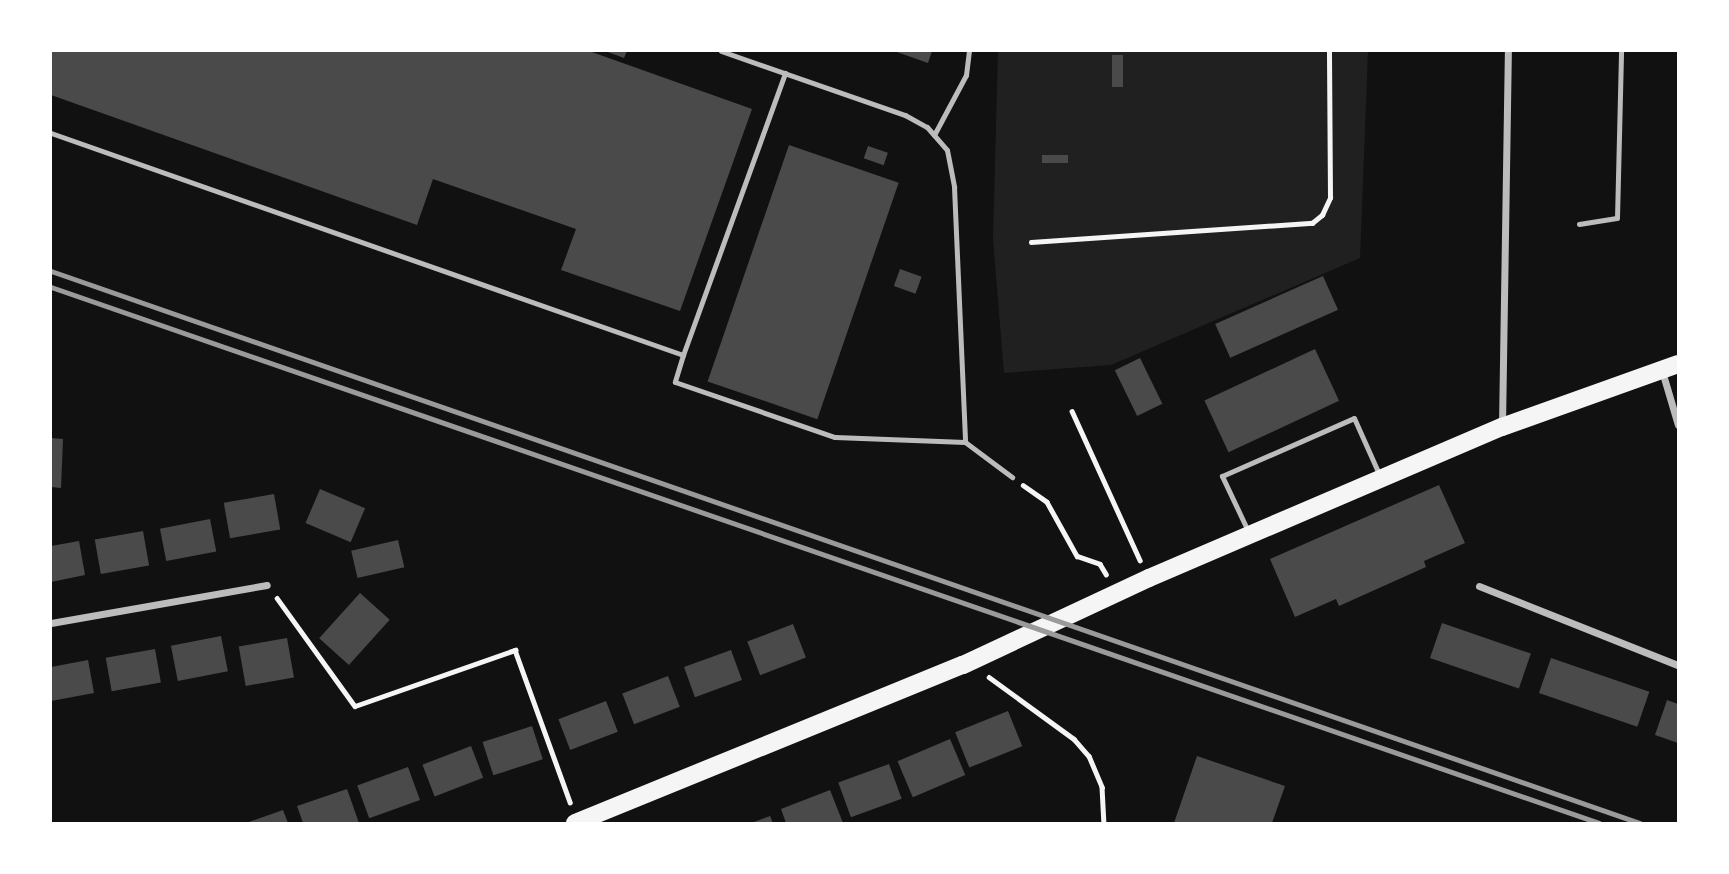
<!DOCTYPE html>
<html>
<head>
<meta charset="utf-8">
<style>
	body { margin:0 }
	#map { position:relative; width:1729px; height:874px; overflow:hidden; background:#111; font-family:"DejaVu Sans",sans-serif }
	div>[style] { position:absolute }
	.green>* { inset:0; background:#202020 }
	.building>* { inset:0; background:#4a4a4a; transform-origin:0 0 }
	.path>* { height:4.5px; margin:-2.25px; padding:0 2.25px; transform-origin:2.25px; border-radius:2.25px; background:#f5f5f5 }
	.service>* { height:5px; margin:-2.5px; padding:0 2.5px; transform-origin:2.5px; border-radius:2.5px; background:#bcbcbc }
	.minor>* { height:7px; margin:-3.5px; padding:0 3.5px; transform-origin:3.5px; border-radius:3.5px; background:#bcbcbc }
	.primary>* { height:18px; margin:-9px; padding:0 9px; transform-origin:9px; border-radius:9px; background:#f5f5f5 }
	.rail>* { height:5px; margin:-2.5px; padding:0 2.5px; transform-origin:2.5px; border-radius:2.5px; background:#9a9a9a }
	span { translate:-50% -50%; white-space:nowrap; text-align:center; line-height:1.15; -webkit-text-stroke:6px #fff; paint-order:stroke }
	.frame { position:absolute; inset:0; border:52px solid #fff; pointer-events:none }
</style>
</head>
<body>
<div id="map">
	<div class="green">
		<div style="clip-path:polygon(998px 51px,1368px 51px,1360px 258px,1111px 365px,1004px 373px,993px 239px)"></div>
	</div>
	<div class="building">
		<div style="clip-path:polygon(51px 51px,589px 51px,752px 109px,680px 311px,561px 270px,576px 229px,433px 179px,417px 225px,51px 95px)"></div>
		<div style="clip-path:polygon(605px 51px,627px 51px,624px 58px)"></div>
		<div style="clip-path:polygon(894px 51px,932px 51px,928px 63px)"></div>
		<div style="left:1112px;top:55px;width:11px;height:32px"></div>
		<div style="left:789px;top:145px;width:116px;height:250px;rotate:19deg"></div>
		<div style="left:868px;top:146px;width:21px;height:13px;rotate:19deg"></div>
		<div style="left:1068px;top:155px;width:8px;height:26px;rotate:90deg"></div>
		<div style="left:900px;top:269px;width:23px;height:18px;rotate:20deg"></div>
		<div style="left:1323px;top:276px;width:37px;height:118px;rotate:66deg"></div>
		<div style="left:1315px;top:349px;width:57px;height:122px;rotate:65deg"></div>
		<div style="left:1140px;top:358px;width:51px;height:28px;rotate:64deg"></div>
		<div style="clip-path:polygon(51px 438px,63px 439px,61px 488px,51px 487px)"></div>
		<div style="clip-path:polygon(1439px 485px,1465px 543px,1424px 561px,1426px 567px,1339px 606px,1336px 599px,1295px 617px,1270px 559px)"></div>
		<div style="left:320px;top:489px;width:49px;height:37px;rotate:23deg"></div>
		<div style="left:274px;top:494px;width:36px;height:51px;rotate:80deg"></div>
		<div style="left:210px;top:519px;width:33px;height:51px;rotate:79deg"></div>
		<div style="left:143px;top:531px;width:35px;height:49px;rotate:80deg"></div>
		<div style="left:398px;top:540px;width:28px;height:48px;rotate:77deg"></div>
		<div style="clip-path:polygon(79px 541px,85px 575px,51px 582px,51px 546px)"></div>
		<div style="left:360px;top:593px;width:40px;height:61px;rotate:42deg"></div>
		<div style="left:1442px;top:623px;width:94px;height:37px;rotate:19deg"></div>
		<div style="left:793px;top:624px;width:36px;height:49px;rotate:69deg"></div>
		<div style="left:221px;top:636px;width:36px;height:51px;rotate:79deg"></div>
		<div style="left:287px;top:638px;width:40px;height:49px;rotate:80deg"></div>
		<div style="left:155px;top:649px;width:34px;height:50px;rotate:80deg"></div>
		<div style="left:731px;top:650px;width:32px;height:50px;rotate:70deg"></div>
		<div style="left:1551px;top:658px;width:104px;height:37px;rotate:19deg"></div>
		<div style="clip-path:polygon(88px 660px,94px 693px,51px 701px,51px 667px)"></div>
		<div style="left:668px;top:676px;width:33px;height:49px;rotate:69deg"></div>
		<div style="clip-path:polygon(1667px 700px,1678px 704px,1678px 743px,1655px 735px)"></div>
		<div style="left:606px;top:701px;width:33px;height:51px;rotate:69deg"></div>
		<div style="left:1008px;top:711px;width:38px;height:57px;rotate:68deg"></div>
		<div style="left:532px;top:726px;width:35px;height:52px;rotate:72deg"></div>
		<div style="left:950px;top:739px;width:39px;height:57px;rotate:67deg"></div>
		<div style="left:471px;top:746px;width:34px;height:52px;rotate:69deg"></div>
		<div style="clip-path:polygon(1197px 756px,1285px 786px,1272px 823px,1174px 823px)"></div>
		<div style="left:889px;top:764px;width:37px;height:54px;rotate:70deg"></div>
		<div style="left:408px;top:767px;width:35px;height:54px;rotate:70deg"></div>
		<div style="clip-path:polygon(347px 789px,359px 823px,303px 823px,297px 806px)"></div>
		<div style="clip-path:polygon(830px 790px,843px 823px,786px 823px,781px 809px)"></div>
		<div style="clip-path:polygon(283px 810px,288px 823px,246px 823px)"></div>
		<div style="clip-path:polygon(770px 816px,773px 823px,751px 823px)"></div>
	</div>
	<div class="path">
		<div style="left:1031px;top:242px;width:282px;rotate:-3.9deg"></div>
		<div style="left:1312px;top:223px;width:13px;rotate:-39deg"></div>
		<div style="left:1322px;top:215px;width:19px;rotate:-65deg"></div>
		<div style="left:1330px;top:198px;width:147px;rotate:-90.4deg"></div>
		<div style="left:1072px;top:411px;width:164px;rotate:65.5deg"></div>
		<div style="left:1023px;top:485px;width:29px;rotate:35deg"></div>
		<div style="left:1047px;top:502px;width:62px;rotate:60.9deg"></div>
		<div style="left:1077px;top:556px;width:24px;rotate:19deg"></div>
		<div style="left:1100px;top:564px;width:12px;rotate:59deg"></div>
		<div style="left:277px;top:598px;width:133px;rotate:54.2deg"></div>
		<div style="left:355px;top:706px;width:170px;rotate:-19.3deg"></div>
		<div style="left:515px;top:650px;width:162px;rotate:70.1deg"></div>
		<div style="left:989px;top:677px;width:105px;rotate:36.1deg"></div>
		<div style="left:1074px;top:739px;width:23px;rotate:49deg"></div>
		<div style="left:1089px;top:756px;width:34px;rotate:67deg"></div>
		<div style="left:1102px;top:787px;width:36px;rotate:87deg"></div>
	</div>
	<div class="service">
		<div style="left:721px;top:51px;width:195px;rotate:19.2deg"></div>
		<div style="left:905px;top:115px;width:25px;rotate:29deg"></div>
		<div style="left:927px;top:127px;width:30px;rotate:49deg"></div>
		<div style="left:947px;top:150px;width:38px;rotate:79deg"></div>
		<div style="left:954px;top:187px;width:255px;rotate:87.5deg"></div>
		<div style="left:965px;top:442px;width:59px;rotate:36.7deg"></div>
		<div style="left:51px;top:133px;width:670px;rotate:19.35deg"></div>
		<div style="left:683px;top:355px;width:300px;rotate:-70.1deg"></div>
		<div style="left:934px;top:135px;width:68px;rotate:-61.9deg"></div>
		<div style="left:966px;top:75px;width:24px;rotate:-83deg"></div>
		<div style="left:1579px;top:224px;width:38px;rotate:-9deg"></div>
		<div style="left:1617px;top:218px;width:167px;rotate:-88.6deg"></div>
		<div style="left:683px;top:355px;width:28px;rotate:107deg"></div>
		<div style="left:675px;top:382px;width:169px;rotate:19deg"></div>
		<div style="left:835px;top:437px;width:130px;rotate:2.2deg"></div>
		<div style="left:1248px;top:531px;width:61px;rotate:-115.3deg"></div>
		<div style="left:1222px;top:476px;width:144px;rotate:-23.7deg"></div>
		<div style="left:1354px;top:418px;width:64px;rotate:65.9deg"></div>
	</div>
	<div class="minor">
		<div style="left:1662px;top:371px;width:56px;rotate:73.5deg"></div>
		<div style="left:1502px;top:426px;width:375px;rotate:-89.1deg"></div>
		<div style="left:1479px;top:586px;width:214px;rotate:21.7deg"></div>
		<div style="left:51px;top:623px;width:219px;rotate:-10deg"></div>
	</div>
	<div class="primary">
		<div style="left:575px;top:823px;width:419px;rotate:-22.2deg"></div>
		<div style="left:963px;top:665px;width:205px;rotate:-25.1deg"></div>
		<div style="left:1149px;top:578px;width:384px;rotate:-23.2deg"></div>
		<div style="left:1502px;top:427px;width:187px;rotate:-19.7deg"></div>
	</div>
	<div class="rail">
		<div style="left:51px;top:271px;width:1682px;rotate:19.16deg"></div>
		<div style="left:51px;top:287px;width:1638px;rotate:19.1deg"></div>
	</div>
	<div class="frame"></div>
</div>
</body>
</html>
